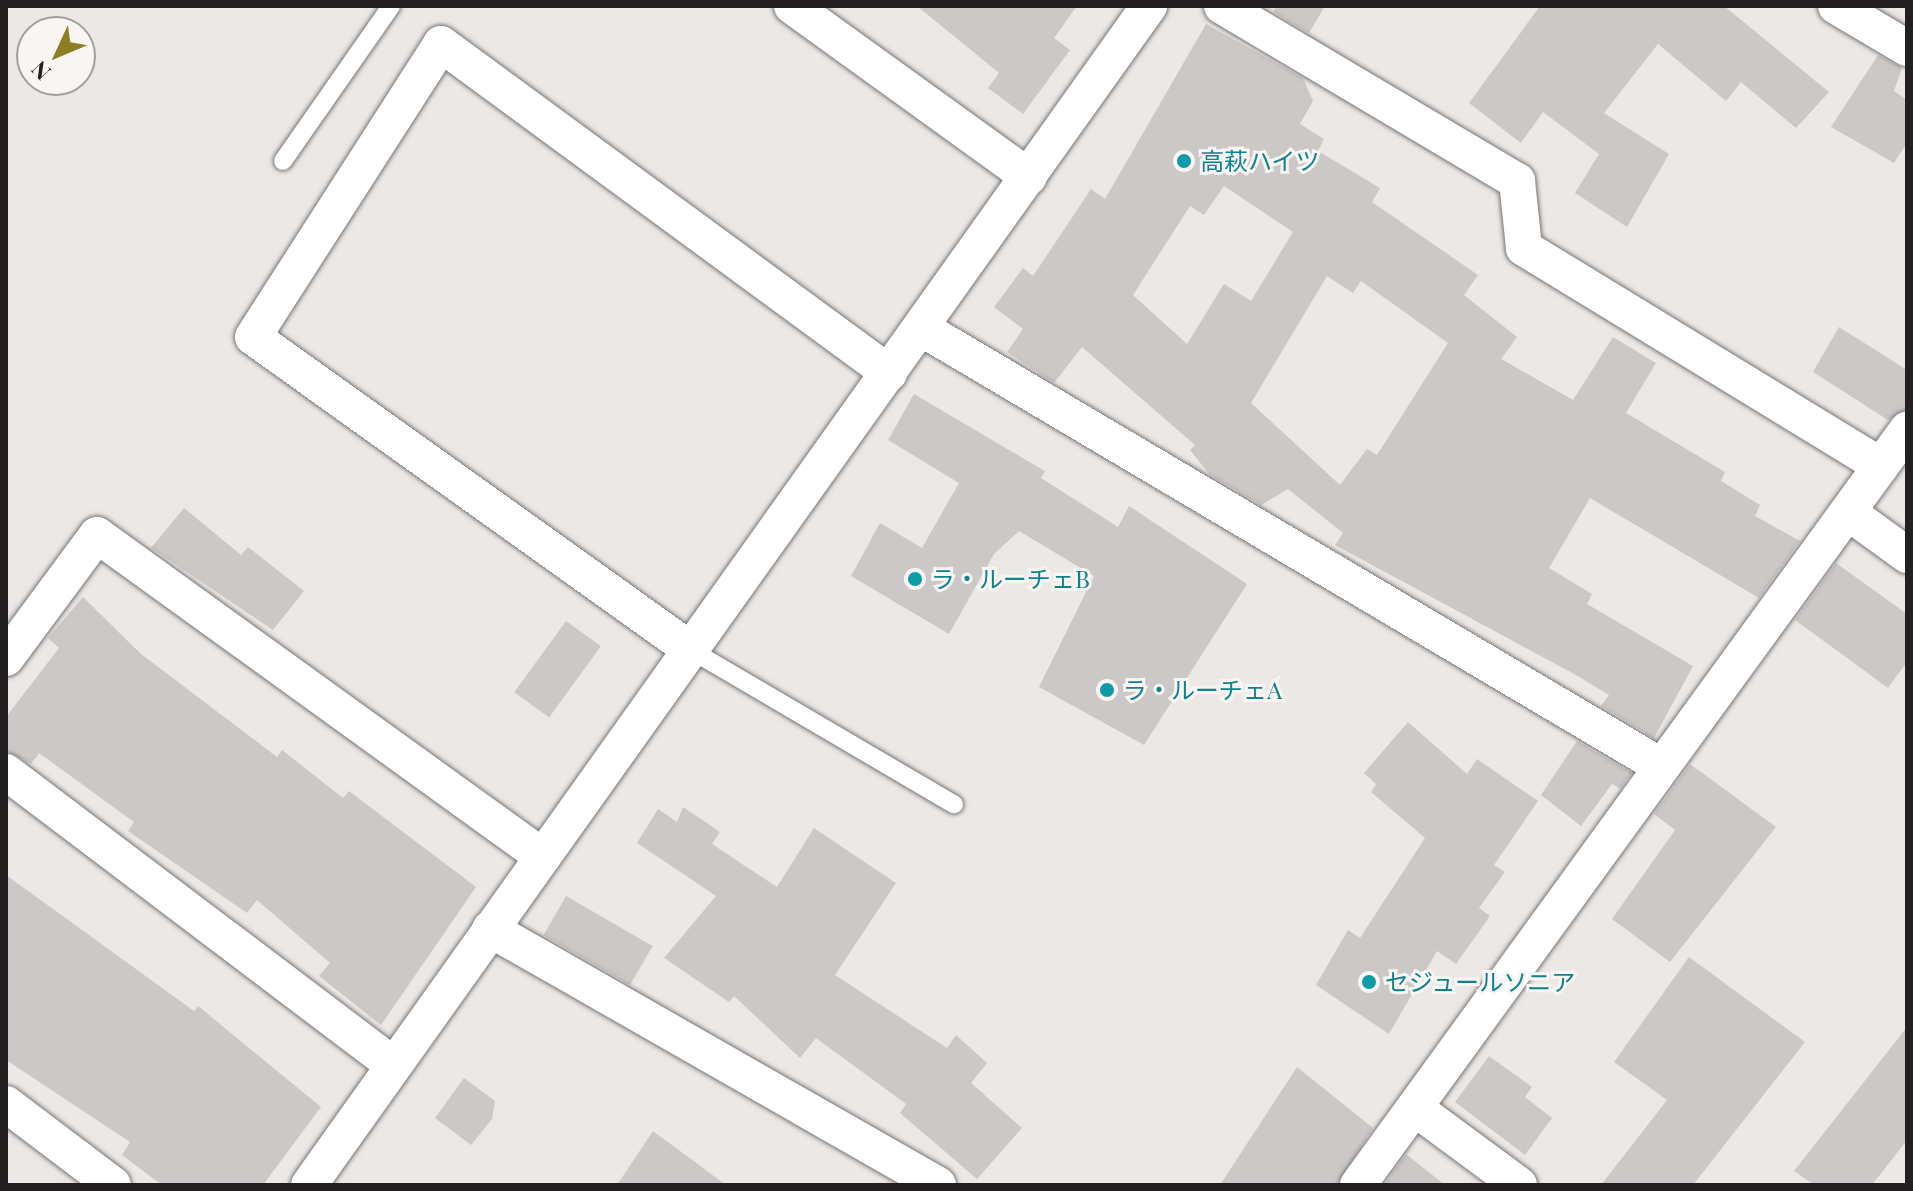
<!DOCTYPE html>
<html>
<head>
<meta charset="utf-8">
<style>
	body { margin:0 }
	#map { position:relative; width:1913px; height:1191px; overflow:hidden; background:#ebe8e6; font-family:"Playfair Display","Noto Sans JP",serif }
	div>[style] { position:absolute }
	.building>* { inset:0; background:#ccc8c7; transform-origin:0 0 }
	.roads { filter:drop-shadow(0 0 2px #787574) drop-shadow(0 0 2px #787574) }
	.service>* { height:18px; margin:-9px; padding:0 9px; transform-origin:9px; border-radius:9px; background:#fff }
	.minor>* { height:36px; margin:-18px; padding:0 18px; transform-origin:18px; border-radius:18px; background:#fff }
	.dots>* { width:22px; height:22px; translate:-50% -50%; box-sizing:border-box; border:4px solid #f8f5f3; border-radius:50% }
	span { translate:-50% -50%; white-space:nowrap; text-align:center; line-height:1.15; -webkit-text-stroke:6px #f8f5f3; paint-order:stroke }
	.culture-label { font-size:24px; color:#0d838f }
	.left { translate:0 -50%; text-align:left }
	.frame { position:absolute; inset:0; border:8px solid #211f1f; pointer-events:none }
	.north { position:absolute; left:16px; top:16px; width:80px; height:80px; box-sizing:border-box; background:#f8f5f3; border:2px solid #a29f9e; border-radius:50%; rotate:226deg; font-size:22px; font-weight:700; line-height:32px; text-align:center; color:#211f1f }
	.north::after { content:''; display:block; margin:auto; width:28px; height:36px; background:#8d7e24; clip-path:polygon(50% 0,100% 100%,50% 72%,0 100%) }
</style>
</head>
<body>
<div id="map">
	<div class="building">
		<div style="clip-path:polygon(917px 6px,1077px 6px,1054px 38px,1070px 50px,1023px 114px,988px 88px,999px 73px)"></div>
		<div style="clip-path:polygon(1277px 6px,1325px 6px,1309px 33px,1273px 12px)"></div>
		<div style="clip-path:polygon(1540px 6px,1724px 6px,1829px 92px,1796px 128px,1741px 82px,1726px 101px,1658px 44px,1604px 113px,1669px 154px,1627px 227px,1575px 193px,1599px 154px,1543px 112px,1521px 143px,1469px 103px)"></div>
		<div style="clip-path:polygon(evenodd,1206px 24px,1303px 78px,1313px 101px,1300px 124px,1324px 139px,1318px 151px,1380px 188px,1372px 202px,1478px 275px,1464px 295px,1517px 337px,1501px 359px,1573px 400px,1613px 337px,1656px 363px,1626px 413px,1725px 472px,1721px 481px,1760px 505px,1755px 516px,1800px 541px,1759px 598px,1590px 498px,1549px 568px,1592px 594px,1587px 604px,1693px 666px,1654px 738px,1601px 706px,1609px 695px,1576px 675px,1335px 545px,1343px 533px,1288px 489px,1261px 505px,1210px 475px,1190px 450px,1195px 445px,1082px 347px,1054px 383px,1007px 352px,1023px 329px,994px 307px,1023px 268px,1033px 276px,1091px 189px,1105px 199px,1206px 24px,1224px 186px,1293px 232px,1251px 301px,1224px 284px,1187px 344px,1133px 295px,1190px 206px,1204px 215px,1224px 186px,1206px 24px,1327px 276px,1353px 293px,1361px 281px,1448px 343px,1377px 455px,1367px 449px,1340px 485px,1251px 403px,1327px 276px)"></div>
		<div style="clip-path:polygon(1878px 55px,1902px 68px,1894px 91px,1907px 100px,1907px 143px,1894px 163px,1831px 127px)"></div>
		<div style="clip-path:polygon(1839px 327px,1907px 370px,1907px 409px,1888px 420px,1813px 372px)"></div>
		<div style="clip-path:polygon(914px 394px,1045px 471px,1041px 478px,1118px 527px,1129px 506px,1247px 584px,1144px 745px,1039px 687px,1094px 576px,1019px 531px,994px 554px,949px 634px,851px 576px,880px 523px,922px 548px,959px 483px,888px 440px)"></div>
		<div style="clip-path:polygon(184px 508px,241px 555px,248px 547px,304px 591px,273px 630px,151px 548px)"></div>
		<div style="clip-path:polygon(1836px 563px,1907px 614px,1907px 662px,1888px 688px,1795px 620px)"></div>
		<div style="clip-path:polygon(83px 597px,141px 654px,277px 757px,282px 750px,343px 798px,349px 791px,476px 887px,381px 1025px,319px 976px,330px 963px,257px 900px,247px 913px,128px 831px,134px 822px,39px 753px,31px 764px,6px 751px,6px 717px,59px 648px,48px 638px)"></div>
		<div style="left:566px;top:621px;width:43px;height:88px;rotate:36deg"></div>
		<div style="clip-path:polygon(1408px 722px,1467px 774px,1477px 759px,1538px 801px,1494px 865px,1505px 872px,1479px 908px,1490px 916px,1456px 964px,1437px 951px,1389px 1034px,1316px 985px,1348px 930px,1360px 938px,1425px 838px,1371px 792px,1376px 784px,1364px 773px)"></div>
		<div style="clip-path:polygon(1577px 741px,1632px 773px,1620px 789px,1612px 784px,1581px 826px,1541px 795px)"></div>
		<div style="clip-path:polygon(1690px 764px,1776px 827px,1670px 962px,1612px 919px,1675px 830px,1654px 814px)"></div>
		<div style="clip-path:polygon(683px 807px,720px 832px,712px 844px,777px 887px,814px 828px,896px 883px,835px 975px,947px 1048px,956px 1035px,987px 1063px,971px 1083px,1022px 1128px,977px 1179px,900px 1113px,906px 1104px,816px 1038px,800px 1058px,734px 996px,729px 1002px,664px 958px,716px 896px,637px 843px,658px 809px,677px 822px)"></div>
		<div style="clip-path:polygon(6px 875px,194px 1011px,198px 1006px,321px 1107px,263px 1185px,162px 1185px,122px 1155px,130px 1142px,6px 1060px)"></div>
		<div style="left:566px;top:896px;width:100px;height:45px;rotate:30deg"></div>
		<div style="clip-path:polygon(1689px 957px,1805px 1042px,1693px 1185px,1601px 1185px,1667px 1100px,1614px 1062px)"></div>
		<div style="clip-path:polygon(1907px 1027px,1907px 1140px,1872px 1185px,1814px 1185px,1794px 1171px)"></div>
		<div style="clip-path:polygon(1489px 1056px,1532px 1087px,1525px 1097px,1552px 1118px,1525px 1155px,1455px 1102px)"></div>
		<div style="clip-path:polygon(1297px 1067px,1373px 1128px,1337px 1185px,1220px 1185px)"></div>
		<div style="clip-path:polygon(464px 1078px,495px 1101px,492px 1119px,471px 1145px,435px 1118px)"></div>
		<div style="clip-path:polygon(653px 1131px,726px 1185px,617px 1185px)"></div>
		<div style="clip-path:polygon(1406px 1154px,1445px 1185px,1384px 1185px)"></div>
	</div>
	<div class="roads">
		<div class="service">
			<div style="left:283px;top:161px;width:189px;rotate:-55.1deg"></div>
			<div style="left:691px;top:650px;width:305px;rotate:30.4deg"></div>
		</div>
		<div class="minor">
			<div style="left:792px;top:6px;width:292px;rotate:35.8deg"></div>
			<div style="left:1222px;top:6px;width:343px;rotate:30.7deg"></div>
			<div style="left:1517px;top:181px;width:67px;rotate:84deg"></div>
			<div style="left:1524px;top:248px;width:418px;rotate:31.4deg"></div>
			<div style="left:1836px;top:6px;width:82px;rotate:30.6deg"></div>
			<div style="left:921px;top:328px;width:858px;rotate:30.63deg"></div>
			<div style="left:1849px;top:513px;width:72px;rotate:35.9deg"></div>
			<div style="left:691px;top:650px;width:538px;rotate:-144.45deg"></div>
			<div style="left:253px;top:337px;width:348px;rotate:-57.3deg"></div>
			<div style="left:441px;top:44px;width:556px;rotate:36.29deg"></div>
			<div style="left:6px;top:658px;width:153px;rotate:-53.5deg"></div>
			<div style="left:97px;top:535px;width:550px;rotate:35.83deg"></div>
			<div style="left:6px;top:772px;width:486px;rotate:37.1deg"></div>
			<div style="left:490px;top:929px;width:516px;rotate:29.74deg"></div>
			<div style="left:6px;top:1104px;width:134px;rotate:37.1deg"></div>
			<div style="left:1416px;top:1109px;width:128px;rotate:36.4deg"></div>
			<div style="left:309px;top:1185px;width:1448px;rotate:-54.53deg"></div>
			<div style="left:1358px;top:1185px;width:934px;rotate:-53.98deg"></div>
		</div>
	</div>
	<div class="dots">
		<div style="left:1184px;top:161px;background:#0f9aa8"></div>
		<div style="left:915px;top:579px;background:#0f9aa8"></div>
		<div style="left:1107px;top:690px;background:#0f9aa8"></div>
		<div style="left:1369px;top:982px;background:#0f9aa8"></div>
	</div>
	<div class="culture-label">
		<span class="left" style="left:1200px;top:161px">高萩ハイツ</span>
		<span class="left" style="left:931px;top:579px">ラ・ルーチェB</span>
		<span class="left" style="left:1123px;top:690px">ラ・ルーチェA</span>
		<span class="left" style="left:1385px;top:982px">セジュールソニア</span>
	</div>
	<div class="frame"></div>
	<div class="north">N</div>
</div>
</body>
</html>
